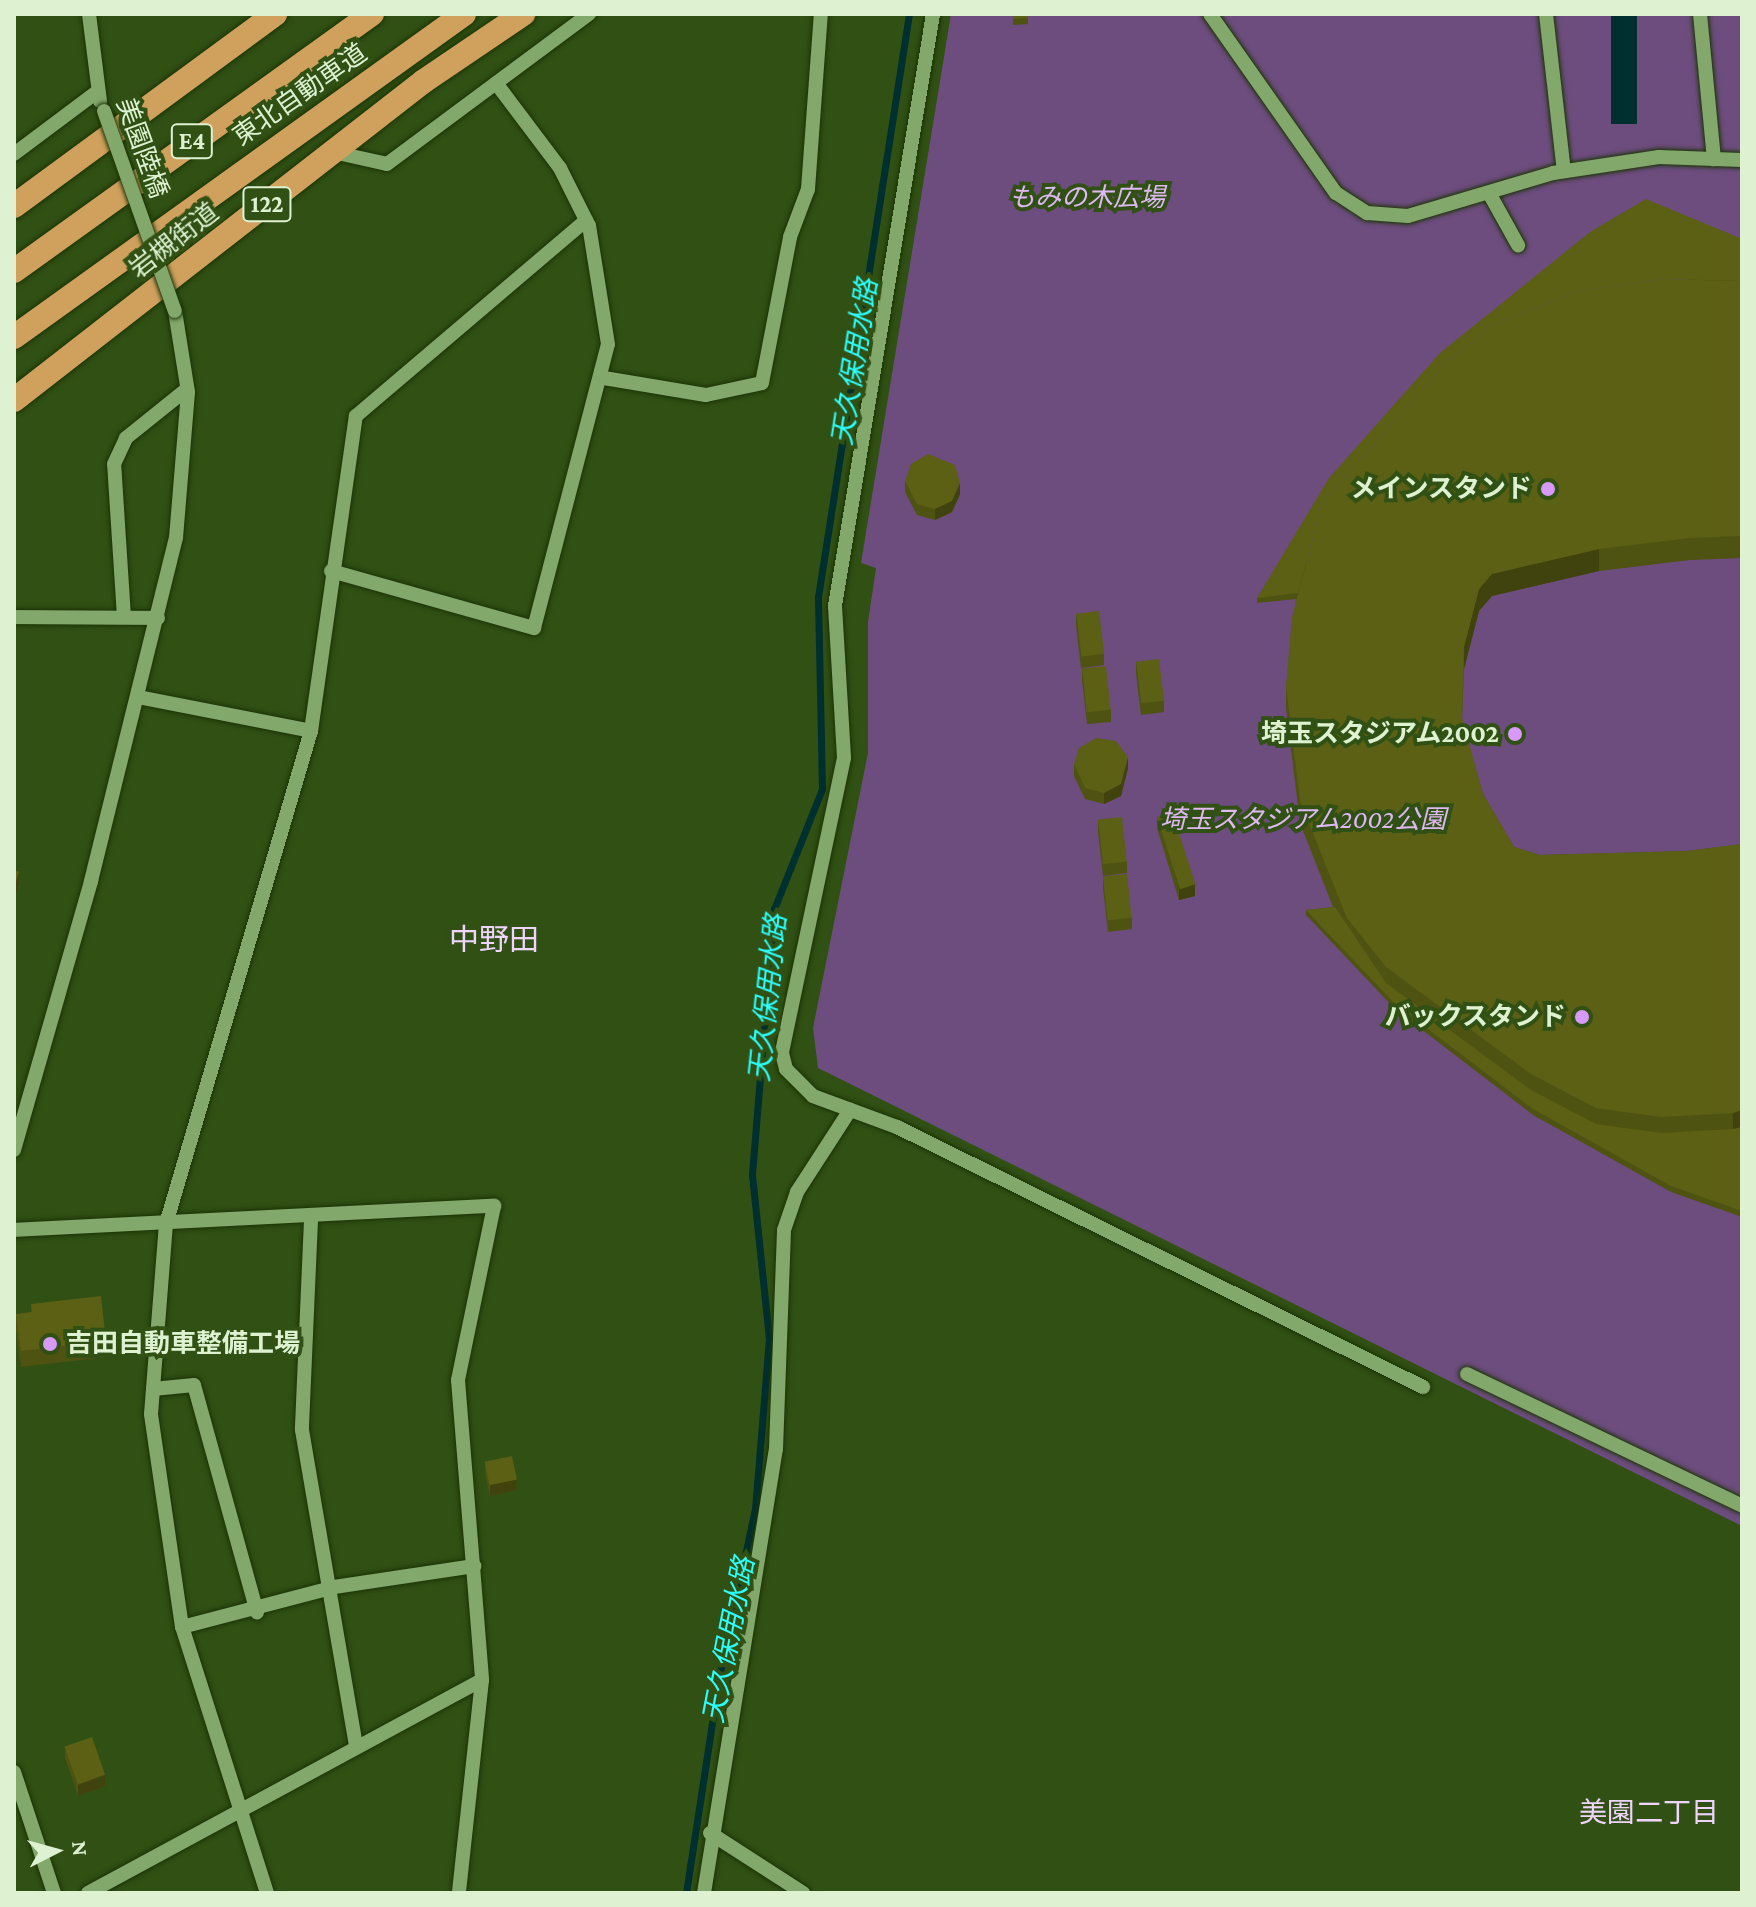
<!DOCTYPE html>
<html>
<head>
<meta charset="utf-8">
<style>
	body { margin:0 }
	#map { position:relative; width:1756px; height:1907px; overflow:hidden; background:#305014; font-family:"Crimson Pro","Noto Sans JP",serif }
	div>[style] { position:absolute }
	.green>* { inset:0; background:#6d4c7e }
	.water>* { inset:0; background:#002f2f; transform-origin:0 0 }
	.stream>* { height:7px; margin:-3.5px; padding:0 3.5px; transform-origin:3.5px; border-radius:3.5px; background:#002f2f }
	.roads { filter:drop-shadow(0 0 2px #1b3405) drop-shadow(0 0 2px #1b3405) }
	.minor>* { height:14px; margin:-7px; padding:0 7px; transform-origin:7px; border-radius:7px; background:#83a86b }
	.highway>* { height:24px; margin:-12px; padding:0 12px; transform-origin:12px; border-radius:12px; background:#d0a05d }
	.bridges { filter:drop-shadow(0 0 2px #1b3405) drop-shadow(0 0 2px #1b3405) }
	.minor-bridge>* { height:14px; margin:-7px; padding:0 7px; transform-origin:7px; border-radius:7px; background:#83a86b }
	.wall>* { inset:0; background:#4e5311 }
	.shaded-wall>* { inset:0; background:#40430e }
	.building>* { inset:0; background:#5b6014; transform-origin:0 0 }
	.dots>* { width:22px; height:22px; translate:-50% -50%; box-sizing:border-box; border:4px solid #305014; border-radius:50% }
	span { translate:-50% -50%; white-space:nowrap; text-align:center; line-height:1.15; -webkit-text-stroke:8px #305014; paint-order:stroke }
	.shield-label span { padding:2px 6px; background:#305014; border:2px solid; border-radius:6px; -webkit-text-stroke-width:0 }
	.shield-label { font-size:24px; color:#def2d2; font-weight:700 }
	.street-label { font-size:26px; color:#def2d2 }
	.park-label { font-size:26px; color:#deb8f3; font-style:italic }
	.poi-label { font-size:26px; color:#def2d2; font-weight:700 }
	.right { translate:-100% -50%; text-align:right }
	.left { translate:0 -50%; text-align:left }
	.water-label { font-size:28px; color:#2cfefc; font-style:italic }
	.neighbourhood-label { font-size:28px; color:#efd5fd }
	.quarter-label { font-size:30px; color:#efd5fd }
	.frame { position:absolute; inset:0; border:16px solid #def2d2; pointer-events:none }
	.north { position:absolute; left:16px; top:1811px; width:80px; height:80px; -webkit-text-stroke:6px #305014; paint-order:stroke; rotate:84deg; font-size:22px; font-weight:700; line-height:32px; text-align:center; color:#def2d2 }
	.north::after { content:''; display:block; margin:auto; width:28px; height:36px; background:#def2d2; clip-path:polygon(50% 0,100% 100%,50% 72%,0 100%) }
</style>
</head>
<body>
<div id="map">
	<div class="green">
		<div style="clip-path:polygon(951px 14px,1742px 14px,1742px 1526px,818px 1068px,813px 1028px,868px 753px,868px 622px,876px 568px,861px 563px)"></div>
	</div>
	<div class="water">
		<div style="left:1611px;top:14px;width:26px;height:110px"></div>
	</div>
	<div class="stream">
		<div style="left:686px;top:1893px;width:224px;rotate:-81.3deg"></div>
		<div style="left:720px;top:1672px;width:167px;rotate:-77.9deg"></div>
		<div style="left:755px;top:1509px;width:171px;rotate:-85.3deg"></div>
		<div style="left:769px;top:1339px;width:166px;rotate:-95.9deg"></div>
		<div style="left:752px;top:1174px;width:266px;rotate:-85.3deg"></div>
		<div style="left:774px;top:909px;width:129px;rotate:-68.2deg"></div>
		<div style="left:822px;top:789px;width:192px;rotate:-91.2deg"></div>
		<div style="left:818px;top:597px;width:590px;rotate:-81.13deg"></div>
	</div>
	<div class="roads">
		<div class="minor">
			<div style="left:89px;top:14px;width:88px;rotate:82.8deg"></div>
			<div style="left:933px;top:14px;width:600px;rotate:99.4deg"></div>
			<div style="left:835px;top:606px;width:152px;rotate:86.6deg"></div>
			<div style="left:844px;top:758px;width:301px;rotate:101.9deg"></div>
			<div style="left:782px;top:1053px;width:16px;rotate:76deg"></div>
			<div style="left:786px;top:1069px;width:38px;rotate:45deg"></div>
			<div style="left:813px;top:1096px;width:90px;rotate:20.3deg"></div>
			<div style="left:897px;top:1127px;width:587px;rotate:26.3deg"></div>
			<div style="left:1210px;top:14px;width:219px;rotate:54.9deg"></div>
			<div style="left:1336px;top:193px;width:37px;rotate:33deg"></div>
			<div style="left:1367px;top:213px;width:41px;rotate:4.2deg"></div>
			<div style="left:1408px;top:216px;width:151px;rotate:-16.5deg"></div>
			<div style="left:1553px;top:173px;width:107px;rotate:-8.6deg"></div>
			<div style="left:1659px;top:157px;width:83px;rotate:2.1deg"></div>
			<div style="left:1546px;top:14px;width:158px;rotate:83.5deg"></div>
			<div style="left:1700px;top:14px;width:146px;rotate:84.5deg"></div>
			<div style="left:333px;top:152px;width:55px;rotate:12.5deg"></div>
			<div style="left:387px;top:164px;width:252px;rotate:-36.6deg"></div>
			<div style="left:14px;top:154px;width:104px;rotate:-36.8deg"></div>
			<div style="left:1489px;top:193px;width:60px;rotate:60.9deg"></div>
			<div style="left:604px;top:378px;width:103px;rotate:9.5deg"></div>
			<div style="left:706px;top:395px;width:57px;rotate:-12.1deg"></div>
			<div style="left:762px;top:383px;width:149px;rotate:-79.1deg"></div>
			<div style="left:790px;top:237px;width:51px;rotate:-69.4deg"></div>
			<div style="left:808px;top:189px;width:175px;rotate:-85.8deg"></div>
			<div style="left:331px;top:571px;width:211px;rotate:15.7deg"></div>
			<div style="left:534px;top:628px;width:293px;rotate:-75.4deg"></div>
			<div style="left:608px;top:344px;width:120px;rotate:-99.1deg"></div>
			<div style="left:589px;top:226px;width:65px;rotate:-116.6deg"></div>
			<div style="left:560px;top:168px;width:106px;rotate:-127deg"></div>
			<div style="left:14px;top:617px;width:144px;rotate:0.4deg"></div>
			<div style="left:124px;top:617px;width:153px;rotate:-93.7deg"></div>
			<div style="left:114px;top:464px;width:29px;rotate:-65deg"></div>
			<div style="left:126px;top:438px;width:78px;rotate:-38.8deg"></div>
			<div style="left:138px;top:697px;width:176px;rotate:11.1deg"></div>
			<div style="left:14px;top:1150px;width:280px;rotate:-74deg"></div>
			<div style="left:91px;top:881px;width:353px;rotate:-76.1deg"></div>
			<div style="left:176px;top:538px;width:146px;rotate:-85.3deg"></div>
			<div style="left:188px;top:392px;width:82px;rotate:-99.1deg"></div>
			<div style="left:311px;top:1220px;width:210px;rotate:92.5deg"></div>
			<div style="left:302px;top:1430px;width:320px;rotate:80.3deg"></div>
			<div style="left:14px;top:1230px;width:481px;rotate:-2.9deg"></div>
			<div style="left:494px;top:1206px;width:178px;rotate:101.7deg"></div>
			<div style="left:458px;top:1380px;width:301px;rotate:85.4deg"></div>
			<div style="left:482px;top:1680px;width:214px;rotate:96.2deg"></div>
			<div style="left:1467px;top:1374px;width:305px;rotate:25.6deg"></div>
			<div style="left:153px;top:1389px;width:41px;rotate:-5.6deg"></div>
			<div style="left:194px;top:1385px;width:236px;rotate:74.5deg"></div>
			<div style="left:182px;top:1627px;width:157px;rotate:-14.7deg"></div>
			<div style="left:334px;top:1587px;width:142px;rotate:-8.5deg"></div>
			<div style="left:14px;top:1772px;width:127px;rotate:71.7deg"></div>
			<div style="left:710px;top:1833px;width:111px;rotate:32.8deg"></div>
			<div style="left:88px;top:1893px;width:448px;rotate:-28.4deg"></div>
			<div style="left:267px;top:1893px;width:279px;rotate:-107.7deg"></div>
			<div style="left:182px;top:1627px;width:215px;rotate:-98.3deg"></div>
			<div style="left:151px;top:1414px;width:191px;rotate:-85.5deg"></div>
			<div style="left:166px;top:1224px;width:514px;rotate:-73.61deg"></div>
			<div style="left:311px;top:731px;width:318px;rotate:-81.9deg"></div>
			<div style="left:356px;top:416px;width:302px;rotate:-40.4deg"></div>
			<div style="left:704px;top:1893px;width:450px;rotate:-80.8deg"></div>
			<div style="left:776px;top:1449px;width:219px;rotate:-87.9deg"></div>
			<div style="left:784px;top:1230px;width:40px;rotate:-71.1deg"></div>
			<div style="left:797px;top:1192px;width:98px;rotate:-57.1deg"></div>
		</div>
		<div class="highway">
			<div style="left:14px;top:206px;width:324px;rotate:-36.3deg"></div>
			<div style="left:14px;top:271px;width:441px;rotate:-35.7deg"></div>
			<div style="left:14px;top:337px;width:554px;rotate:-35.67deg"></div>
			<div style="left:14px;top:400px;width:519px;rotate:-37.88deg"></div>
			<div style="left:424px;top:81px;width:120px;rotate:-34.1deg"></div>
		</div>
	</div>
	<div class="bridges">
		<div class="minor-bridge">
			<div style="left:104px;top:111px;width:212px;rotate:70.5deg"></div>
		</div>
	</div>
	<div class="wall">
		<div style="clip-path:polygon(1013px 14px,1028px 18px,1028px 24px,1013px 25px)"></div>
		<div style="clip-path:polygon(1742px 239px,1742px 558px,1690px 560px,1599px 571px,1492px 596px,1479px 611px,1464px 669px,1462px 720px,1483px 794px,1514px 847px,1540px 855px,1687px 851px,1742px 844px,1742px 1217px,1671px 1192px,1533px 1115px,1395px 1009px,1306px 915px,1306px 910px,1333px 907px,1300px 823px,1286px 708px,1286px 686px,1296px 599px,1257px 603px,1257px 598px)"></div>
		<div style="clip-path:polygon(905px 481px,960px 494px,952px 512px,935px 520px,917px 515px,905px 492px)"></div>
		<div style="clip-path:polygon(1076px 614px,1104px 654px,1104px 665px,1081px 668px,1076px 625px)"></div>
		<div style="clip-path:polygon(1136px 661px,1164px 701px,1164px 712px,1141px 715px,1136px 673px)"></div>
		<div style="clip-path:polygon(1082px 668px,1111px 710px,1111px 722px,1087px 724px,1082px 680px)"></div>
		<div style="clip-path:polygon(1074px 764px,1128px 768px,1121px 796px,1104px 804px,1085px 799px,1074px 776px)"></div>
		<div style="clip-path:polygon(1157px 817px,1195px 896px,1179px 900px,1157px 828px)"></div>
		<div style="clip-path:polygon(1098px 820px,1127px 862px,1127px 873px,1103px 876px,1098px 832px)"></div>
		<div style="clip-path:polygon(1103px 876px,1132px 918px,1132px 929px,1108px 932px,1103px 888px)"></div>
		<div style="clip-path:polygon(31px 1304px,106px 1341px,106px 1357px,21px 1367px,16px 1331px,16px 1314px,31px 1313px)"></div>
		<div style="clip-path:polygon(485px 1462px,517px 1490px,490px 1496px,485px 1473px)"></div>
		<div style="clip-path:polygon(65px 1747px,105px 1786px,78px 1796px,65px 1758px)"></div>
	</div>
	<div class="shaded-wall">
		<div style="clip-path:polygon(960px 483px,960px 494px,952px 512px,935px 520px,935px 509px)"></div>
		<div style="clip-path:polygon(1599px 549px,1599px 571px,1492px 596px,1479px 611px,1464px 669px,1464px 647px,1479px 589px,1492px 574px)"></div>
		<div style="clip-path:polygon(1128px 757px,1128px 768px,1121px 796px,1104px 804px,1104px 793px)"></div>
		<div style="clip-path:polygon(19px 872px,19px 883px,14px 900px,14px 888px)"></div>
		<div style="clip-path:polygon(1195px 884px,1195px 896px,1179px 900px,1179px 889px)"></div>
		<div style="clip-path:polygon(1742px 1110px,1742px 1132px,1733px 1135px,1733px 1113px)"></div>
		<div style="clip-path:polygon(517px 1479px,517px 1490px,490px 1496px,490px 1485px)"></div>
		<div style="clip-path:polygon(105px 1775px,105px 1786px,78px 1796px,78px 1785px)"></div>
	</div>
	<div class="building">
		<div style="clip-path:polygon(1013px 14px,1027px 14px,1028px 18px,1013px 19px)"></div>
		<div style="clip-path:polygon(1646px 199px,1742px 239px,1742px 281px,1662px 279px,1578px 291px,1493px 325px,1445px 364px,1322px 503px,1298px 593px,1257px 598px,1329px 478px,1440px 353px,1590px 232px)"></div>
		<div style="clip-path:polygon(1662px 279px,1742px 281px,1742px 536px,1690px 538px,1599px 549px,1492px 574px,1479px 589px,1464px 647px,1462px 718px,1483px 794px,1514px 847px,1540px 855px,1687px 851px,1742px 844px,1742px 1110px,1733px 1113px,1661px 1117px,1596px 1108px,1531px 1074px,1386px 967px,1347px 918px,1300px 801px,1286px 686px,1292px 617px,1322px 503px,1445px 364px,1493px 325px,1578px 291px)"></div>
		<div style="clip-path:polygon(928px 454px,955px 465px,960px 483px,952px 501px,935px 509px,917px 504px,905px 481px,911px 464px)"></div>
		<div style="left:1099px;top:611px;width:43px;height:23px;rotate:83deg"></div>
		<div style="left:1159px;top:659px;width:42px;height:23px;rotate:83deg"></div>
		<div style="left:1106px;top:666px;width:44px;height:24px;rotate:84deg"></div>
		<div style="clip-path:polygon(1096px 738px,1116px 741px,1128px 757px,1121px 784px,1104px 793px,1085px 788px,1074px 764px,1079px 748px)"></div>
		<div style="left:1172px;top:812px;width:76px;height:16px;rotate:72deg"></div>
		<div style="left:1122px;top:817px;width:45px;height:24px;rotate:84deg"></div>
		<div style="clip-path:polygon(14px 870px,19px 872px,14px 888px)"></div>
		<div style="left:1127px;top:874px;width:44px;height:24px;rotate:84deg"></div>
		<div style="clip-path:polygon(1335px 907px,1386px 983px,1531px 1090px,1596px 1124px,1661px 1133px,1733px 1129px,1742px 1127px,1742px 1211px,1671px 1186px,1533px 1109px,1395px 1004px,1306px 910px)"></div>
		<div style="clip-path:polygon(101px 1296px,106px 1341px,21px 1351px,16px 1314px,32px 1312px,31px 1304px)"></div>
		<div style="left:512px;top:1456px;width:24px;height:28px;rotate:78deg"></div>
		<div style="left:92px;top:1737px;width:40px;height:29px;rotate:71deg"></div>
	</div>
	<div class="dots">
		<div style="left:1548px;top:489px;background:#d89af8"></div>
		<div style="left:1515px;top:734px;background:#d89af8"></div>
		<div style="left:1582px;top:1017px;background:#d89af8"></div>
		<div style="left:50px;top:1344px;background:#d89af8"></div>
	</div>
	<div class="shield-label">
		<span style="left:192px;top:141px">E4</span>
		<span style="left:267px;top:204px">122</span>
	</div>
	<div class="street-label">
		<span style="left:300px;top:95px;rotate:-35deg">東北自動車道</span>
		<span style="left:142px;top:148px;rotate:70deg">美園陸橋</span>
		<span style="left:174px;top:241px;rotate:-38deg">岩槻街道</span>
	</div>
	<div class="park-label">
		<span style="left:1087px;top:198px">もみの木広場</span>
		<span style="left:1303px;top:820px">埼玉スタジアム2002公園</span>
	</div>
	<div class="poi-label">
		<span class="right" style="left:1532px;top:489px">メインスタンド</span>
		<span class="right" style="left:1499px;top:734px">埼玉スタジアム2002</span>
		<span class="right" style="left:1566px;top:1017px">バックスタンド</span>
		<span class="left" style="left:66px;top:1344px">吉田自動車整備工場</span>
	</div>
	<div class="water-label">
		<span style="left:855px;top:362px;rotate:-81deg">天久保用水路</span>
		<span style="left:768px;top:998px;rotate:-84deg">天久保用水路</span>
		<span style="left:729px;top:1640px;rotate:-79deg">天久保用水路</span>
	</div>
	<div class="neighbourhood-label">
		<span style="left:1649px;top:1813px">美園二丁目</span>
	</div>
	<div class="quarter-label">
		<span style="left:494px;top:940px">中野田</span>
	</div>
	<div class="frame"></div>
	<div class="north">N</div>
</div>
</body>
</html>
